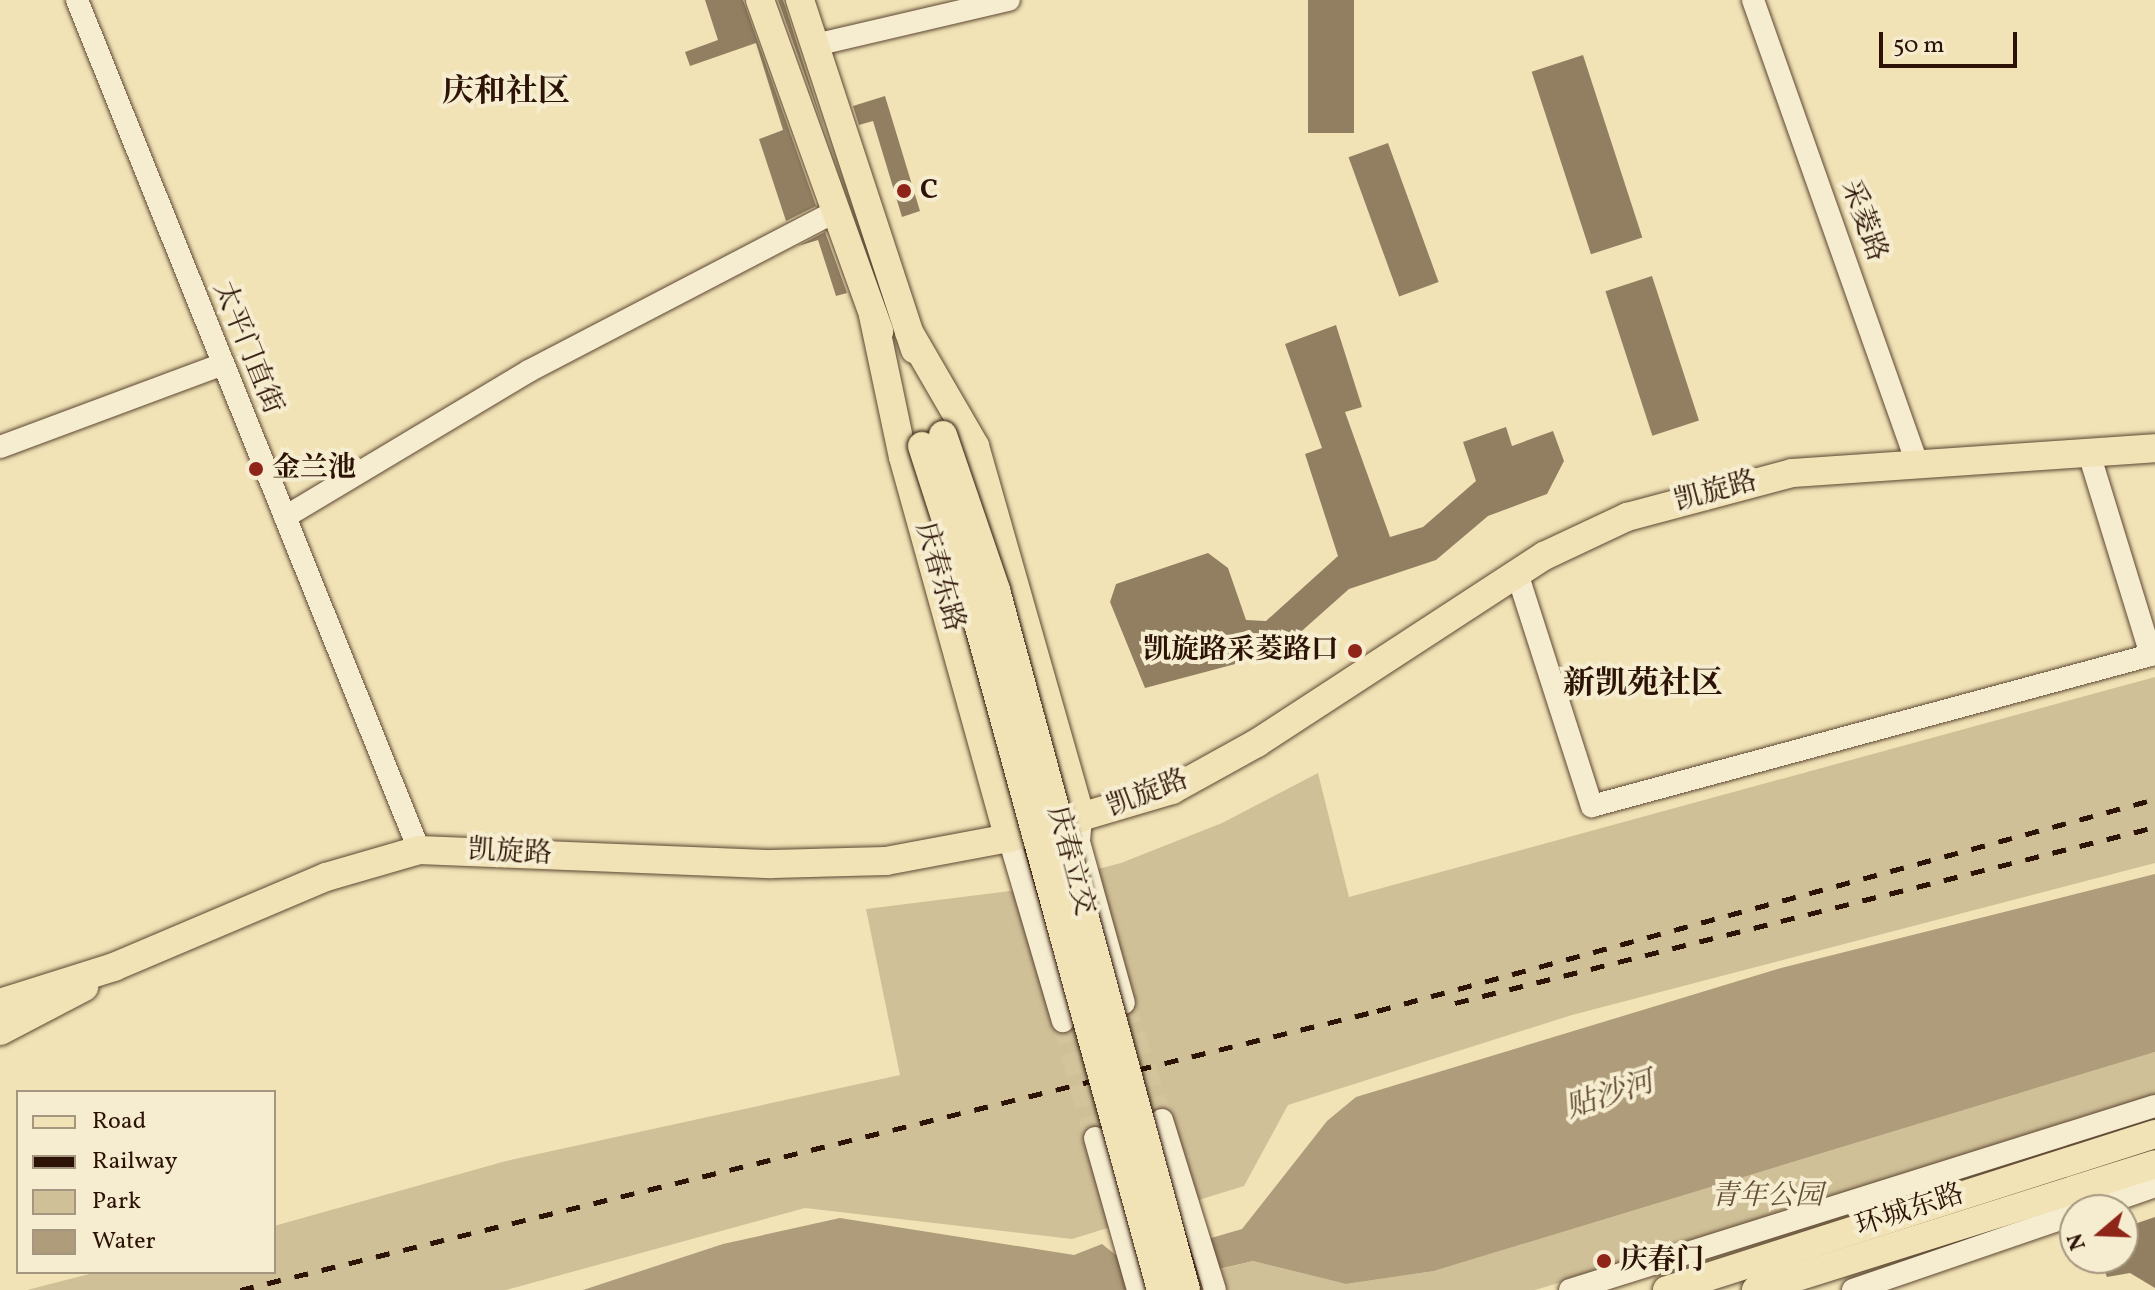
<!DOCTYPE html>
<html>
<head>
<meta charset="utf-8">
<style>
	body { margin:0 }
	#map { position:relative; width:2155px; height:1290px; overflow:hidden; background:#f1e3b6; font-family:Vollkorn,"Noto Serif SC",serif }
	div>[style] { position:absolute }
	.green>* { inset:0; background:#d0c098 }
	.water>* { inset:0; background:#ae9c7a }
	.building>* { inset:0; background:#927f62; transform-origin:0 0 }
	.minor-tunnel>* { height:22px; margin-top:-11px; transform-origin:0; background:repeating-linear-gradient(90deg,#d3c49c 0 22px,transparent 0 33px) }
	.roads { filter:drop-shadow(0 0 2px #5d4732) drop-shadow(0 0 2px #5d4732) }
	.minor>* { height:22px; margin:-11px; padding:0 11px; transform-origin:11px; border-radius:11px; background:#f6edd0 }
	.major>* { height:28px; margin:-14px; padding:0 14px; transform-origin:14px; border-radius:14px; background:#f1e3b6 }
	.rail>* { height:5px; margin-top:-2.5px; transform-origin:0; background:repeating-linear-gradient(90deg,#2c1306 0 14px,transparent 0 28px) }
	.bridges { filter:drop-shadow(0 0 2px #2c1306) drop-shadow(0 0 2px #2c1306) }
	.major-bridge>* { height:28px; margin:-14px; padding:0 14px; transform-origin:14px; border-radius:14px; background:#f1e3b6 }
	.dots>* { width:22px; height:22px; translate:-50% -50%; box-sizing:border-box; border:4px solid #f6edd0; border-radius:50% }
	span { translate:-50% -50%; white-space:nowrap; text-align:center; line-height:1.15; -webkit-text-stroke:8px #f6edd0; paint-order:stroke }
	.poi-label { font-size:28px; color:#2c1306; font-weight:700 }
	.left { translate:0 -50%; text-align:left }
	.right { translate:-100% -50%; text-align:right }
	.street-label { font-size:28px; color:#2c1306 }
	.park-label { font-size:28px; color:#655039; font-style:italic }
	.water-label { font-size:30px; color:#604a34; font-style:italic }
	.quarter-label { font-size:32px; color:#2c1306; font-weight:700 }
	.legend { position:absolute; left:16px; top:1090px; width:260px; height:184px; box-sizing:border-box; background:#f6edd0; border:2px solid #a5967f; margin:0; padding:10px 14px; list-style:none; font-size:24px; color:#2c1306 }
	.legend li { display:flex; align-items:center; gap:16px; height:40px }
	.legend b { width:40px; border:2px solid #a5967f }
	.north { position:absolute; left:2059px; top:1194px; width:80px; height:80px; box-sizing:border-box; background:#f6edd0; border:2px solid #a5967f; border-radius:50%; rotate:251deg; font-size:22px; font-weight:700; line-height:32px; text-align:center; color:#2c1306 }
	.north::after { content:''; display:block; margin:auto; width:28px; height:36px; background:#8f2418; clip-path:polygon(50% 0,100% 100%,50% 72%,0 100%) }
	.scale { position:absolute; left:1879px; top:32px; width:138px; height:36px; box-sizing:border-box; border:4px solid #2c1306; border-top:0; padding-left:10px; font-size:24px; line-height:28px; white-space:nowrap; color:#2c1306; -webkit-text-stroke:6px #f6edd0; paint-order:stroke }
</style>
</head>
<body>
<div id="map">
	<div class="green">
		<div style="clip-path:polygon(2155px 677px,2155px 863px,1572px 1015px,1288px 1105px,1244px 1186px,1072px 1239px,805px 1208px,506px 1290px,27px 1290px,97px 1272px,274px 1272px,274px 1226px,506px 1161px,900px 1075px,866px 909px,1018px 890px,1121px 863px,1222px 823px,1318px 773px,1349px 897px)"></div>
		<div style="clip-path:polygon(2155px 1052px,2155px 1106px,1535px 1290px,1227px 1290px,1221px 1269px,1253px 1261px,1346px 1284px,1434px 1271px)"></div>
	</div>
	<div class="water">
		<div style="clip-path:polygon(2155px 874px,2155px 1052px,1434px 1271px,1346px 1284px,1253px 1261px,1130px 1290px,583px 1290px,723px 1244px,840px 1218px,1074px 1255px,1102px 1244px,1126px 1263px,1242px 1229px,1327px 1121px,1356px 1097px,1781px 968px)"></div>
	</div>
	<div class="building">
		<div style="clip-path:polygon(705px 0,743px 0,816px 206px,786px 221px,759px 139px,783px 130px,756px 43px,690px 66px,685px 52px,718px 40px)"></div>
		<div style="clip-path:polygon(778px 0,783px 0,825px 131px)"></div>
		<div style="left:1308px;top:0;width:46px;height:133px"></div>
		<div style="left:1583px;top:55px;width:192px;height:54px;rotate:72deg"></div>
		<div style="clip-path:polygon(885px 96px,920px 211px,902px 217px,873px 121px,859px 125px,853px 106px)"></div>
		<div style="left:1388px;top:143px;width:148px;height:42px;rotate:70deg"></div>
		<div style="clip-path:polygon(825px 232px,847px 293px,836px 296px,818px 240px,798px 246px)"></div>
		<div style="left:1652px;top:276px;width:152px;height:49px;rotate:72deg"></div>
		<div style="clip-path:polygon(1336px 325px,1362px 407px,1345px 412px,1390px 537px,1423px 527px,1476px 481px,1463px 442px,1506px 427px,1512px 446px,1553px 431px,1564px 461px,1547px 494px,1488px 516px,1436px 560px,1349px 589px,1277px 653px,1145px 688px,1110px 602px,1116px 584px,1208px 553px,1228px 568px,1246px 620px,1266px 621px,1338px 556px,1305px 454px,1322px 448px,1285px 344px)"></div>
		<div style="clip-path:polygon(2155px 1217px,2155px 1288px,2130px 1273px,2107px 1277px,2099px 1258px,2123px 1258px,2123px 1228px)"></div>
	</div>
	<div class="minor-tunnel">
		<div style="left:1124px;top:1003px;width:123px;rotate:72deg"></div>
		<div style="left:1063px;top:1021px;width:121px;rotate:74.7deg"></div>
	</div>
	<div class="roads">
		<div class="minor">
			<div style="left:77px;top:0;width:916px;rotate:68.08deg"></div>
			<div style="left:1753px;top:0;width:490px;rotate:70.5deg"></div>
			<div style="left:815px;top:45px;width:199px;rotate:-13.1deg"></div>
			<div style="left:0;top:447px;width:236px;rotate:-20.4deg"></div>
			<div style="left:285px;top:517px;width:284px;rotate:-30.9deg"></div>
			<div style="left:529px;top:371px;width:344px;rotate:-27.5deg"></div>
			<div style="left:1517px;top:573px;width:245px;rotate:72.2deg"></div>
			<div style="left:1592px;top:806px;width:579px;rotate:-15.12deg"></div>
			<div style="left:2151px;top:655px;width:210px;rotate:-107.1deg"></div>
			<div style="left:1081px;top:818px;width:24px;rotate:95deg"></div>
			<div style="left:1079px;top:842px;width:167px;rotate:74.4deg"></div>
			<div style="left:1009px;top:838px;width:191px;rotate:73.6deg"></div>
			<div style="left:1162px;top:1120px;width:178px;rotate:72.7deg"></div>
			<div style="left:1095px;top:1138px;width:158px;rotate:74.2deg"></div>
			<div style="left:2086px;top:1210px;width:73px;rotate:-19.2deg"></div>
			<div style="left:1570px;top:1290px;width:613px;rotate:-17.46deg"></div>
			<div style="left:1853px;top:1290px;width:235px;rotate:-18.9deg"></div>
		</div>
		<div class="major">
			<div style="left:760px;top:0;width:352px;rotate:70.2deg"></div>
			<div style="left:800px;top:0;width:368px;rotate:71.8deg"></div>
			<div style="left:873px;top:315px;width:145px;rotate:78.1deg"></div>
			<div style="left:903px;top:457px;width:395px;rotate:74.5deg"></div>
			<div style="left:909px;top:332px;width:132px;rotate:59.9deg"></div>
			<div style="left:975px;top:446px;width:387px;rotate:74.1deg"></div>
			<div style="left:0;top:1003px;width:120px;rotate:-17.5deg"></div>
			<div style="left:114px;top:967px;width:230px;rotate:-23deg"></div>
			<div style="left:326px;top:877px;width:97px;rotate:-16.2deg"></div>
			<div style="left:419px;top:850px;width:353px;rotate:2.3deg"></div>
			<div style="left:772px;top:864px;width:114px;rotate:-1.5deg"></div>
			<div style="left:886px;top:861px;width:125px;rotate:-10.6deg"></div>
			<div style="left:1009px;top:838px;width:170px;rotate:-16.4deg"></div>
			<div style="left:1172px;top:790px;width:97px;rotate:-28.9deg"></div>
			<div style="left:1257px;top:743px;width:343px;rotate:-33.1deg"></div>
			<div style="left:1544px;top:556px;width:92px;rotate:-25.2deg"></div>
			<div style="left:1627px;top:517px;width:171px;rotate:-14.9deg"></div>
			<div style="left:1792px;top:473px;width:364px;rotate:-3.9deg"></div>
			<div style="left:0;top:1031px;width:95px;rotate:-27.6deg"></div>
			<div style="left:1667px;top:1290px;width:512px;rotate:-17.73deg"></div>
			<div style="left:1756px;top:1290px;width:418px;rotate:-17.5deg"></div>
		</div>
	</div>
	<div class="rail">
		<div style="left:1455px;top:1003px;width:722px;rotate:-14.11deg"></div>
		<div style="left:240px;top:1290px;width:1171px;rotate:-13.79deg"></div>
		<div style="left:1377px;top:1011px;width:806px;rotate:-15.24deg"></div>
	</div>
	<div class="bridges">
		<div class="major-bridge">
			<div style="left:943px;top:435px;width:164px;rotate:71.1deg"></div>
			<div style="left:996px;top:590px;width:725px;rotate:74.81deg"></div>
			<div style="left:922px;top:446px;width:160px;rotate:72.1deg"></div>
			<div style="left:971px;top:598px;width:718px;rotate:74.65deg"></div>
		</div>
	</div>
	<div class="dots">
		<div style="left:904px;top:191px;background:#8f2418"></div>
		<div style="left:256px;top:469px;background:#8f2418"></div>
		<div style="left:1355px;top:651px;background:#8f2418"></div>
		<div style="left:1604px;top:1261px;background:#8f2418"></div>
	</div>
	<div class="poi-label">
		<span class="left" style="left:920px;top:191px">C</span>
		<span class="left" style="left:272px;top:469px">金兰池</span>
		<span class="right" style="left:1339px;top:651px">凯旋路采菱路口</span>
		<span class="left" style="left:1620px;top:1261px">庆春门</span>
	</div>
	<div class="street-label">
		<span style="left:1863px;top:221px;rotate:70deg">采菱路</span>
		<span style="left:247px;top:348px;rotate:68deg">太平门直街</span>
		<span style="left:1716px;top:492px;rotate:-15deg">凯旋路</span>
		<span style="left:939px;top:577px;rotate:74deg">庆春东路</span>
		<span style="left:1148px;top:794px;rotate:-21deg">凯旋路</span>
		<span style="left:510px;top:853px;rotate:3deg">凯旋路</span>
		<span style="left:1070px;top:861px;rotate:75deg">庆春立交</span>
		<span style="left:1910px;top:1211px;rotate:-18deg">环城东路</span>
	</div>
	<div class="park-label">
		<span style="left:1767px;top:1197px">青年公园</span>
	</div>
	<div class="water-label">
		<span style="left:1610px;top:1096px;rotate:-18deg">贴沙河</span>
	</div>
	<div class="quarter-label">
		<span style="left:506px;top:93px">庆和社区</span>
		<span style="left:1643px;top:685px">新凯苑社区</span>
	</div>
	<ul class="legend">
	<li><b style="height:10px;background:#f1e3b6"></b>Road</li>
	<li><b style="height:10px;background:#2c1306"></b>Railway</li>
	<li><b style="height:22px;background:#d0c098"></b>Park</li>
	<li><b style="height:22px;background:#ae9c7a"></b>Water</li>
	</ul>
	<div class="north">N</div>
	<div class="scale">50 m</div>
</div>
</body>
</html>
